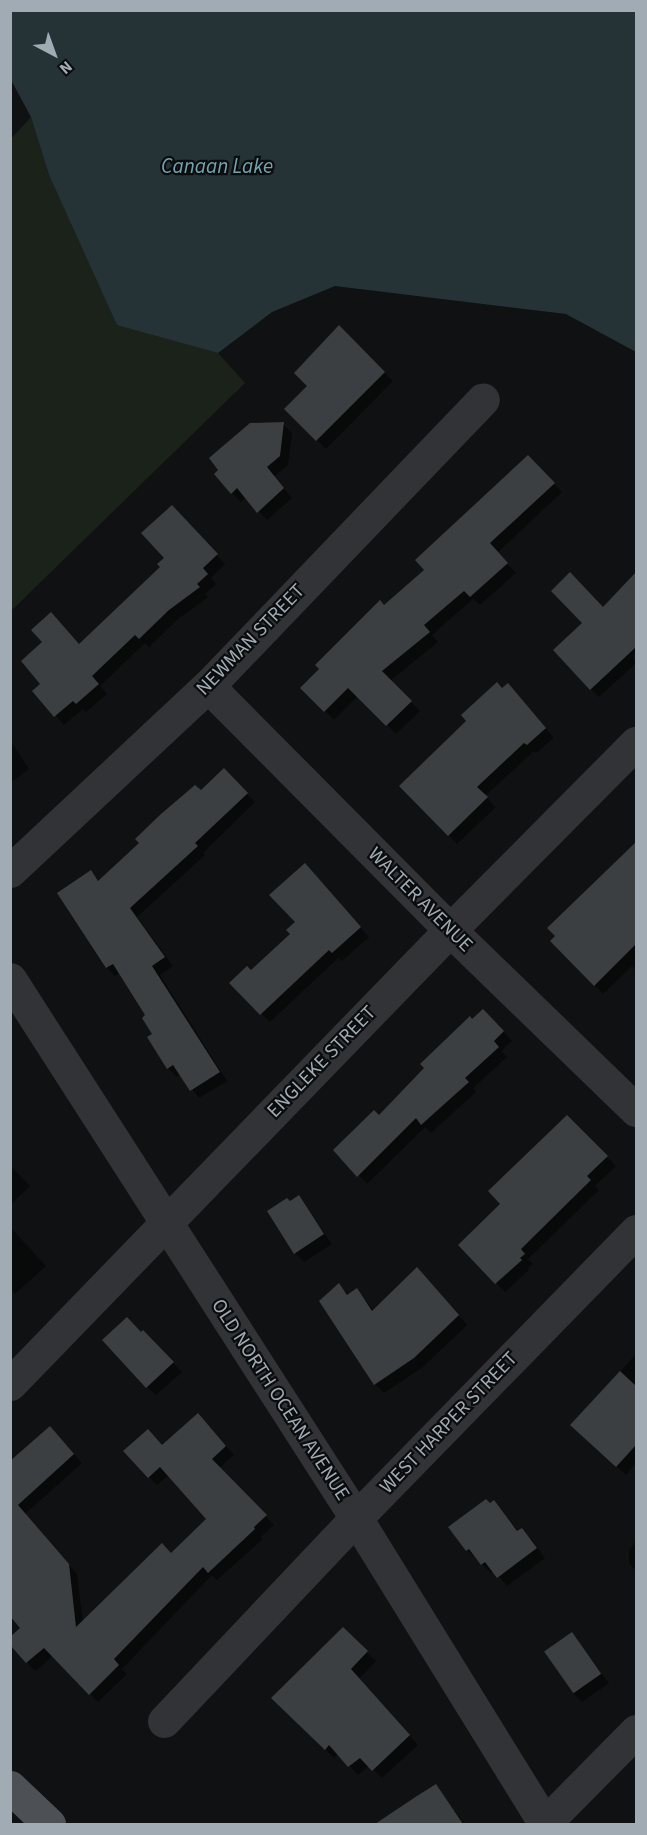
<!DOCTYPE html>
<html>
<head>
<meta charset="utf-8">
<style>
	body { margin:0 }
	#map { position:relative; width:647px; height:1835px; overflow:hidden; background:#101112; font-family:"Source Sans 3",sans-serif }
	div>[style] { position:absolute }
	.green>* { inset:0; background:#1b221a }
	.water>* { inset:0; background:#263336 }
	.shadow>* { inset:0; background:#0007 }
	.building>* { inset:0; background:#3c3f42; transform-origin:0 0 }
	.minor>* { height:33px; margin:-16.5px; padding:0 16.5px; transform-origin:16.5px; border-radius:16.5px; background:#313337 }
	.major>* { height:33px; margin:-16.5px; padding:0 16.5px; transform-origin:16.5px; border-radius:16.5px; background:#4d5156 }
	span { translate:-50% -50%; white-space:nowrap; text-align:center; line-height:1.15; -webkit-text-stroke:4.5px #0b0c0d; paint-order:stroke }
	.street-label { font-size:20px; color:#a0abb4 }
	.water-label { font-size:21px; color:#74a4b2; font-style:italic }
	.frame { position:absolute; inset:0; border:12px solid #a0abb4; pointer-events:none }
	.north { position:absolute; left:24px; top:24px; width:60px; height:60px; -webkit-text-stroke:4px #0b0c0d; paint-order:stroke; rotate:139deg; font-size:16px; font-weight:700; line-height:24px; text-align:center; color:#a0abb4 }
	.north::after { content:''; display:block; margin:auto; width:21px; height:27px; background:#a0abb4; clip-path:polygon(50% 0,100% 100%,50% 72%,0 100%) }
</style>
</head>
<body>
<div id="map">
	<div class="green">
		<div style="clip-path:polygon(31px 117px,49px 175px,117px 324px,218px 353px,245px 383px,11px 611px,10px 140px)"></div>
	</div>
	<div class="water">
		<div style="clip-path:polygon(10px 11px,636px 11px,636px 352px,566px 314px,335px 286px,272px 312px,218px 353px,117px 325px,49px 175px,31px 117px,11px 80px)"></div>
	</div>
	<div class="shadow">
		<div style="clip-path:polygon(339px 327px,393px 381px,326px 449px,286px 409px,309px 386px)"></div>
		<div style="clip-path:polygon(283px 424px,292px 433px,288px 465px,274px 477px,292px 498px,267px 520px,246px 497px,241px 502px,232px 493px)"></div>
		<div style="clip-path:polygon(528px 457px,562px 492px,497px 553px,516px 573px,480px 605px,473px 599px,432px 635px,438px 642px,390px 681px,420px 711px,396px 734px,358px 696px,334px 720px,303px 688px,384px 607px,426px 570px)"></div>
		<div style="clip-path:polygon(180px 516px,225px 564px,211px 578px,216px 584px,205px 594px,208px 597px,178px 619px,149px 647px,145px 643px,100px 686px,107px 694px,86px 712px,83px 709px,64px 725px,34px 691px,162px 567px)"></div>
		<div style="clip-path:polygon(636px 574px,636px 653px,633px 656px,636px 663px,599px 697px,591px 689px,584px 623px,603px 609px)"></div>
		<div style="clip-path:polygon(503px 690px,517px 694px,554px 738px,536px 753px,534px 751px,485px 796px,496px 807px,457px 844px,401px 786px)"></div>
		<div style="clip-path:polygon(10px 740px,29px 769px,10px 783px)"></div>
		<div style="clip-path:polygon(224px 771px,255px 802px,203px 853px,205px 855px,137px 917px,173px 966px,160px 975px,227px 1081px,199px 1098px,181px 1074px,177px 1077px,168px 1068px,149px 1038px,154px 1035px,147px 1016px,120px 973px,115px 976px,107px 968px,59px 894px,90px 872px,100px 881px)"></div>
		<div style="clip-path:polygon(636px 845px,636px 971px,632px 966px,603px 994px,552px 941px,557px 936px,549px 928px)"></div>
		<div style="clip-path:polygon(314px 874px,369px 937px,342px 961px,338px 958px,270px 1022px,231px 983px,251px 973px,292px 934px)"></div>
		<div style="clip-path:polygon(472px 1020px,492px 1020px,512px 1041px,501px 1051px,507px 1057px,473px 1088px,476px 1092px,431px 1133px,425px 1127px,367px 1184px,335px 1150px,379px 1117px)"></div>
		<div style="clip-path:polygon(567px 1117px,616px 1166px,595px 1186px,599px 1190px,528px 1259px,533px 1264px,528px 1268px,529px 1270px,505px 1292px,461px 1245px,502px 1204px)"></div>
		<div style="clip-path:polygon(10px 1165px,30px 1186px,10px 1205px)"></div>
		<div style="clip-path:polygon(298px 1197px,332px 1244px,304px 1262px,295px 1253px,269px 1212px)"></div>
		<div style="clip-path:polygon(12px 1229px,46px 1266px,15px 1294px,10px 1289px)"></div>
		<div style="clip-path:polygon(426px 1278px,467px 1325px,423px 1367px,384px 1393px,375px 1384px,339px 1285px,349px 1295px,357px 1290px,374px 1311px)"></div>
		<div style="clip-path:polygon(141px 1334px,152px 1341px,182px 1372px,156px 1395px,147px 1387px)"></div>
		<div style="clip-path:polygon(636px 1354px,636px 1463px,626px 1475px,572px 1425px)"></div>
		<div style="clip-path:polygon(207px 1424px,234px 1455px,219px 1468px,274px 1525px,261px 1537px,263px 1539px,217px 1580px,212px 1575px,122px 1669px,127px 1674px,98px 1702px,53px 1656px,35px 1671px,27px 1662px,10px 1479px,58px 1437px,82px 1463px,25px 1514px,77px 1574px,83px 1623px,172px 1554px,208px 1519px,169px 1475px,157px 1485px,149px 1477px,162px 1447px)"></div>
		<div style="clip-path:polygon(494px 1502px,519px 1532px,522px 1530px,531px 1539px,545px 1558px,507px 1586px,494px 1571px,491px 1573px,467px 1550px,490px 1505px)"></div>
		<div style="clip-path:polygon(636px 1540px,636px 1571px,629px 1563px,629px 1551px)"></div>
		<div style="clip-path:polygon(343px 1629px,376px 1661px,359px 1679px,418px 1745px,382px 1778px,369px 1766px,358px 1775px,338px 1754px,334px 1758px,273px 1698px)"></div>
		<div style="clip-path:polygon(572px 1634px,609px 1683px,582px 1702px,573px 1693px)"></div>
		<div style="clip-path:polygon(435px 1786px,465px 1824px,402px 1824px,394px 1813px)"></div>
	</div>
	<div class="building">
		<div style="clip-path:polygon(339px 325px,385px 372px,316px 441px,284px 409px,307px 386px,294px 373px)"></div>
		<div style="clip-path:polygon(284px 422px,280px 456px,267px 467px,284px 488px,257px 513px,237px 488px,231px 494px,214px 474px,218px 470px,209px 458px,250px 423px)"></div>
		<div style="clip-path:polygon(528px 455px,555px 483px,490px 543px,508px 563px,470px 597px,464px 591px,424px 625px,430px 632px,382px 671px,412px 701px,386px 726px,348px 688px,324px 712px,300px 688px,319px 669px,315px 665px,380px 600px,384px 605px,424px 570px,415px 560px)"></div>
		<div style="clip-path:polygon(172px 505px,218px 554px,203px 568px,208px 574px,197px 584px,200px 587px,169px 610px,139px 639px,135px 635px,92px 676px,99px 684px,76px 704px,73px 701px,54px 717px,32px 691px,40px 684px,21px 661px,42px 642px,31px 630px,51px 612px,79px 644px,160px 567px,157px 564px,164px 558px,141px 533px)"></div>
		<div style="clip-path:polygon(570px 572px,603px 607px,636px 572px,636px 647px,590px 690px,553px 650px,582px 623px,551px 591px)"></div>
		<div style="clip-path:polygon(497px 682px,502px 688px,508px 683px,546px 728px,527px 745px,524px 743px,477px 787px,488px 797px,448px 836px,399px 786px,466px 721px,461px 715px)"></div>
		<div style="clip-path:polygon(224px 768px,248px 793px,195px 843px,198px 846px,130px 908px,165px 957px,152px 966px,220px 1072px,190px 1091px,173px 1065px,167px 1069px,147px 1037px,152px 1034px,142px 1018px,145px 1015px,113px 964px,106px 968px,57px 893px,91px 870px,98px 881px,139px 843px,135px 839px,161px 814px,195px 785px,201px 790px)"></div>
		<div style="clip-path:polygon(636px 842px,636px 944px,594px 986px,550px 941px,555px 936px,547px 928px)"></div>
		<div style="clip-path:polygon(305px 863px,361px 927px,332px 953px,329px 950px,260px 1015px,229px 983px,247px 966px,251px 970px,290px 934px,286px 930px,295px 922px,269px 895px)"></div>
		<div style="clip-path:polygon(483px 1009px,504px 1031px,494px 1041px,499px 1047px,465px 1078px,469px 1082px,421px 1125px,416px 1118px,357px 1177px,333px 1150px,374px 1110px,379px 1115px,424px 1068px,420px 1064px,470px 1016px,472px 1019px)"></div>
		<div style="clip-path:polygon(567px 1115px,608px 1156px,587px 1176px,591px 1180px,521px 1249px,525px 1254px,520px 1258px,522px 1260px,495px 1284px,458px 1245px,500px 1204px,488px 1191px)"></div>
		<div style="clip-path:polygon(299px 1195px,324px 1234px,294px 1254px,267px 1211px,287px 1198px,290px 1201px)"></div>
		<div style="clip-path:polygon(417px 1267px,459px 1315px,414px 1358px,374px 1385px,319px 1301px,339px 1283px,347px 1295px,357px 1288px,372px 1311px)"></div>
		<div style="clip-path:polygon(127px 1317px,141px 1332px,143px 1330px,174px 1362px,146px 1388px,102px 1340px)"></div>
		<div style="clip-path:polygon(620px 1371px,636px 1386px,636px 1445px,616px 1467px,570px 1425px)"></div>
		<div style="clip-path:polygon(198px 1413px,226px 1446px,212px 1459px,267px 1515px,254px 1527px,255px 1529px,208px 1573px,203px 1567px,114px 1659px,119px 1665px,89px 1695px,44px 1648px,26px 1663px,10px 1645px,10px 1637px,20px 1628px,10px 1616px,10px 1461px,50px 1426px,74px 1454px,18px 1505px,69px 1564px,76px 1627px,162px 1543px,171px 1553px,206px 1519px,160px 1467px,148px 1478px,123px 1451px,148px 1429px,162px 1445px)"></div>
		<div style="clip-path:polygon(486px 1499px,490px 1503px,494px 1500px,517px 1531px,522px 1528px,537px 1548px,497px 1578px,485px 1562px,481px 1565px,469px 1549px,466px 1551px,448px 1527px)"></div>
		<div style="clip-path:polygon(343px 1627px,368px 1651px,351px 1669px,410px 1735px,372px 1771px,360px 1758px,348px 1767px,329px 1745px,325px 1750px,271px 1698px)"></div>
		<div style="left:572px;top:1632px;width:51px;height:34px;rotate:55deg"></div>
		<div style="clip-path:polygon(436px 1784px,463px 1824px,375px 1824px,417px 1796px)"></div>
	</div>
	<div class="minor">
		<div style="left:208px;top:686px;width:344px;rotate:45.2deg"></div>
		<div style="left:450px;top:930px;width:259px;rotate:44.1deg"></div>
		<div style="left:10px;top:871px;width:271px;rotate:-43.1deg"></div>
		<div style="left:208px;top:686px;width:397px;rotate:-46.2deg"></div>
		<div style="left:10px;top:979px;width:640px;rotate:57.3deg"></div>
		<div style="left:356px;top:1518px;width:360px;rotate:58.3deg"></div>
		<div style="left:10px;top:1384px;width:632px;rotate:-45.9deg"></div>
		<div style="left:450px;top:930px;width:264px;rotate:-45.2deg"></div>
		<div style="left:164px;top:1721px;width:279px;rotate:-46.6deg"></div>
		<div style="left:356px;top:1518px;width:401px;rotate:-45.7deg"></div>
		<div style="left:544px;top:1824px;width:131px;rotate:-45.3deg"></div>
	</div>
	<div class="major">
		<div style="left:10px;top:1787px;width:54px;rotate:43.5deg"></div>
	</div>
	<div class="street-label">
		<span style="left:251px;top:640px;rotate:-46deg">NEWMAN STREET</span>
		<span style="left:420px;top:900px;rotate:45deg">WALTER AVENUE</span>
		<span style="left:322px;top:1062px;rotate:-46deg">ENGLEKE STREET</span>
		<span style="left:280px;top:1400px;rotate:57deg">OLD NORTH OCEAN AVENUE</span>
		<span style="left:449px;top:1423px;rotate:-46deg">WEST HARPER STREET</span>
	</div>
	<div class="water-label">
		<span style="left:217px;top:166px">Canaan Lake</span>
	</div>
	<div class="frame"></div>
	<div class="north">N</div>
</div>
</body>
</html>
